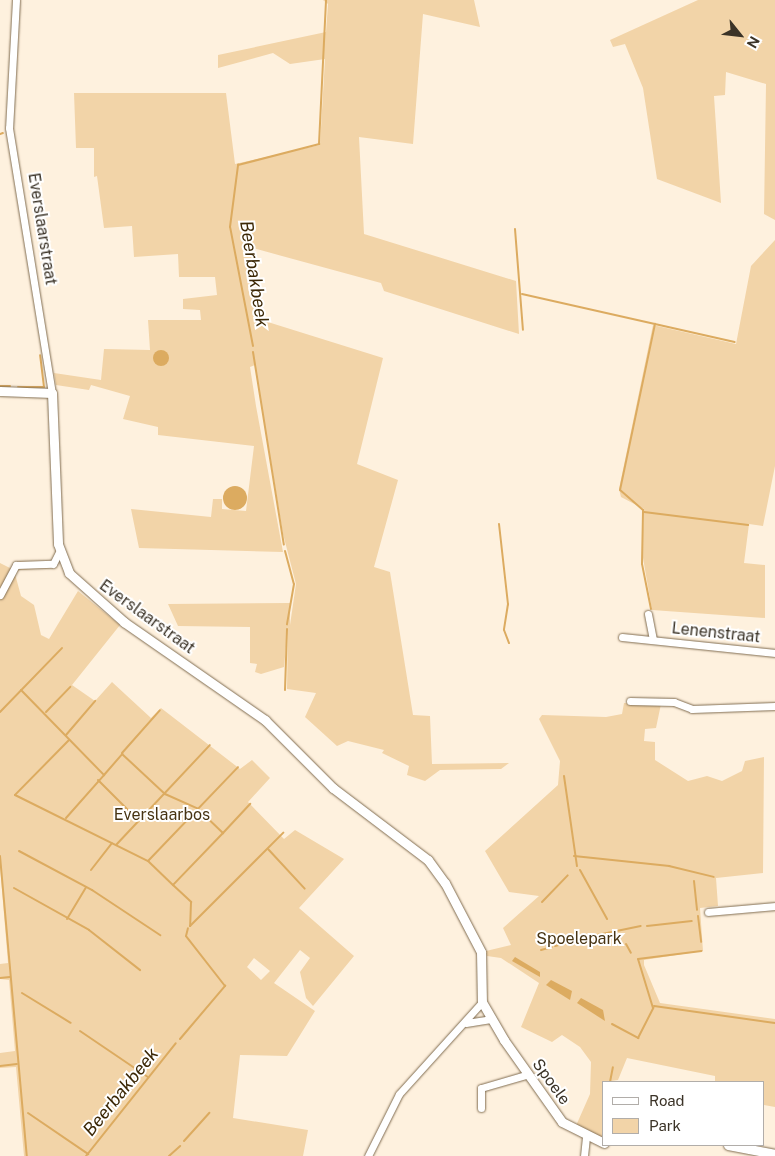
<!DOCTYPE html>
<html>
<head>
<meta charset="utf-8">
<style>
	body { margin:0 }
	#map { position:relative; width:775px; height:1156px; overflow:hidden; background:#fef1de; font-family:"Public Sans",sans-serif }
	div>[style] { position:absolute }
	.green>* { inset:0; background:#f2d4a8 }
	.water>* { inset:0; background:#dcab60 }
	.round { border-radius:50% }
	.stream>* { height:2px; margin:-1px; padding:0 1px; transform-origin:1px; border-radius:1px; background:#dcab60 }
	.roads { filter:drop-shadow(0 0 1px #816d51) drop-shadow(0 0 1px #816d51) }
	.minor>* { height:7px; margin:-3.5px; padding:0 3.5px; transform-origin:3.5px; border-radius:3.5px; background:#fff }
	.tertiary>* { height:9px; margin:-4.5px; padding:0 4.5px; transform-origin:4.5px; border-radius:4.5px; background:#fff }
	span { translate:-50% -50%; white-space:nowrap; text-align:center; line-height:1.15; -webkit-text-stroke:4px #fff; paint-order:stroke }
	.street-label { font-size:16px; color:#3b3327 }
	.park-label { font-size:16px; color:#473312 }
	.water-label { font-size:18px; color:#3b2705; font-style:italic }
	.legend { position:absolute; left:602px; top:1081px; width:162px; height:65px; box-sizing:border-box; background:#fff; border:1px solid #b1ada9; margin:0; padding:6px 9px; list-style:none; font-size:15px; color:#3b3327 }
	.legend li { display:flex; align-items:center; gap:10px; height:25px }
	.legend b { width:25px; border:1px solid #b1ada9 }
	.north { position:absolute; left:715px; top:10px; width:50px; height:50px; -webkit-text-stroke:4px #fff; paint-order:stroke; rotate:119deg; font-size:14px; font-weight:700; line-height:20px; text-align:center; color:#3b3327 }
	.north::after { content:''; display:block; margin:auto; width:18px; height:22px; background:#3b3327; clip-path:polygon(50% 0,100% 100%,50% 72%,0 100%) }
</style>
</head>
<body>
<div id="map">
	<div class="green">
		<div style="clip-path:polygon(323px 0,474px 0,480px 27px,423px 14px,413px 144px,359px 137px,364px 234px,516px 281px,519px 334px,384px 291px,381px 283px,249px 247px,262px 299px,255px 318px,383px 358px,357px 464px,398px 480px,374px 567px,390px 572px,413px 715px,430px 716px,432px 764px,509px 763px,501px 769px,440px 770px,425px 781px,407px 775px,409px 766px,382px 753px,384px 750px,348px 741px,337px 746px,305px 717px,316px 693px,287px 689px,288px 626px,284px 667px,261px 674px,255px 672px,257px 664px,250px 663px,250px 627px,178px 626px,168px 604px,290px 603px,290px 625px,296px 584px,283px 534px,255px 365px,250px 367px,256px 406px,283px 552px,139px 548px,131px 509px,211px 517px,213px 499px,222px 499px,222px 509px,246px 511px,254px 446px,158px 435px,158px 427px,123px 419px,130px 396px,91px 385px,89px 390px,56px 385px,54px 373px,101px 380px,104px 349px,150px 350px,148px 320px,201px 320px,200px 310px,183px 309px,183px 299px,217px 295px,215px 277px,179px 277px,178px 254px,134px 257px,132px 226px,104px 228px,97px 176px,94px 177px,94px 148px,76px 148px,74px 93px,226px 93px,235px 164px,320px 145px,325px 59px,290px 64px,273px 53px,218px 68px,218px 55px,326px 32px,328px 4px)"></div>
		<div style="clip-path:polygon(698px 0,775px 0,775px 220px,764px 214px,766px 84px,726px 72px,725px 95px,714px 96px,721px 203px,657px 179px,643px 88px,625px 44px,613px 47px,610px 40px)"></div>
		<div style="clip-path:polygon(775px 240px,775px 466px,763px 526px,749px 524px,744px 563px,765px 565px,765px 618px,652px 610px,642px 552px,644px 509px,621px 497px,619px 489px,653px 325px,736px 344px,751px 266px)"></div>
		<div style="clip-path:polygon(evenodd,20px 561px,52px 561px,52px 568px,19px 570px,15px 574px,21px 596px,34px 605px,41px 635px,49px 639px,78px 591px,120px 625px,72px 685px,95px 701px,112px 682px,151px 718px,161px 708px,240px 769px,252px 760px,270px 778px,248px 802px,284px 839px,295px 830px,344px 859px,299px 908px,354px 956px,313px 1006px,306px 998px,300px 972px,310px 958px,300px 950px,274px 983px,315px 1011px,287px 1056px,240px 1055px,233px 1118px,308px 1130px,303px 1156px,24px 1156px,16px 1067px,0 1068px,0 1053px,15px 1051px,9px 980px,0 979px,0 964px,8px 963px,0 866px,0 563px,10px 568px,20px 561px,254px 958px,270px 971px,261px 980px,247px 967px,254px 958px)"></div>
		<div style="clip-path:polygon(624px 703px,661px 704px,656px 728px,645px 729px,644px 741px,655px 742px,655px 760px,688px 781px,707px 776px,722px 781px,742px 771px,745px 761px,764px 757px,763px 873px,716px 878px,718px 906px,700px 908px,703px 951px,644px 960px,644px 965px,660px 1003px,775px 1019px,775px 1107px,764px 1105px,764px 1082px,715px 1082px,715px 1076px,627px 1058px,618px 1080px,604px 1082px,602px 1138px,575px 1128px,590px 1094px,591px 1062px,580px 1047px,562px 1035px,552px 1042px,521px 1027px,539px 983px,501px 958px,487px 956px,486px 951px,511px 945px,503px 928px,539px 896px,509px 892px,485px 851px,558px 785px,560px 761px,539px 719px,542px 715px,606px 717px,622px 714px)"></div>
	</div>
	<div class="water">
		<div class="round" style="left:153px;top:350px;width:16px;height:16px"></div>
		<div class="round" style="left:223px;top:486px;width:24px;height:24px"></div>
		<div style="clip-path:polygon(515px 957px,540px 972px,540px 977px,512px 961px)"></div>
		<div style="clip-path:polygon(551px 980px,572px 991px,570px 1000px,546px 985px)"></div>
		<div style="clip-path:polygon(581px 998px,603px 1010px,605px 1021px,577px 1003px)"></div>
	</div>
	<div class="stream">
		<div style="left:0;top:134px;width:3px;rotate:-18deg"></div>
		<div style="left:515px;top:229px;width:101px;rotate:85.5deg"></div>
		<div style="left:522px;top:294px;width:218px;rotate:12.7deg"></div>
		<div style="left:253px;top:346px;width:121px;rotate:-100.9deg"></div>
		<div style="left:230px;top:227px;width:63px;rotate:-82.6deg"></div>
		<div style="left:238px;top:165px;width:84px;rotate:-14.5deg"></div>
		<div style="left:319px;top:144px;width:144px;rotate:-87.2deg"></div>
		<div style="left:253px;top:352px;width:195px;rotate:80.9deg"></div>
		<div style="left:0;top:386px;width:10px"></div>
		<div style="left:18px;top:387px;width:26px"></div>
		<div style="left:44px;top:387px;width:32px;rotate:-97deg"></div>
		<div style="left:644px;top:512px;width:105px;rotate:7.1deg"></div>
		<div style="left:499px;top:524px;width:81px;rotate:83.6deg"></div>
		<div style="left:508px;top:604px;width:26px;rotate:99deg"></div>
		<div style="left:504px;top:630px;width:14px;rotate:69deg"></div>
		<div style="left:285px;top:551px;width:34px;rotate:75deg"></div>
		<div style="left:294px;top:584px;width:41px;rotate:99.9deg"></div>
		<div style="left:651px;top:609px;width:46px;rotate:-101.3deg"></div>
		<div style="left:642px;top:564px;width:54px;rotate:-88.9deg"></div>
		<div style="left:643px;top:510px;width:30px;rotate:-139deg"></div>
		<div style="left:620px;top:490px;width:170px;rotate:-78.1deg"></div>
		<div style="left:21px;top:690px;width:119px;rotate:45.7deg"></div>
		<div style="left:104px;top:775px;width:28px;rotate:-49deg"></div>
		<div style="left:122px;top:754px;width:59px;rotate:42.9deg"></div>
		<div style="left:165px;top:794px;width:36px;rotate:24deg"></div>
		<div style="left:198px;top:809px;width:35px;rotate:44deg"></div>
		<div style="left:223px;top:833px;width:72px;rotate:133.9deg"></div>
		<div style="left:173px;top:885px;width:25px;rotate:43deg"></div>
		<div style="left:191px;top:902px;width:24px;rotate:92deg"></div>
		<div style="left:190px;top:926px;width:132px;rotate:-45deg"></div>
		<div style="left:285px;top:690px;width:61px;rotate:-88.1deg"></div>
		<div style="left:0;top:712px;width:89px;rotate:-45.9deg"></div>
		<div style="left:46px;top:712px;width:35px;rotate:-46deg"></div>
		<div style="left:66px;top:735px;width:45px;rotate:-49.5deg"></div>
		<div style="left:69px;top:740px;width:77px;rotate:134.5deg"></div>
		<div style="left:15px;top:795px;width:148px;rotate:26.4deg"></div>
		<div style="left:148px;top:861px;width:35px;rotate:44deg"></div>
		<div style="left:122px;top:753px;width:57px;rotate:-48.5deg"></div>
		<div style="left:564px;top:776px;width:91px;rotate:81.8deg"></div>
		<div style="left:98px;top:780px;width:58px;rotate:45deg"></div>
		<div style="left:66px;top:818px;width:57px;rotate:-48.5deg"></div>
		<div style="left:223px;top:833px;width:40px;rotate:-47deg"></div>
		<div style="left:116px;top:845px;width:137px;rotate:-46.8deg"></div>
		<div style="left:268px;top:849px;width:54px;rotate:47.2deg"></div>
		<div style="left:19px;top:851px;width:83px;rotate:28.1deg"></div>
		<div style="left:92px;top:890px;width:82px;rotate:33.5deg"></div>
		<div style="left:0;top:856px;width:301px;rotate:84.9deg"></div>
		<div style="left:574px;top:856px;width:96px;rotate:6deg"></div>
		<div style="left:669px;top:866px;width:46px;rotate:13.7deg"></div>
		<div style="left:148px;top:861px;width:130px;rotate:-46.2deg"></div>
		<div style="left:91px;top:870px;width:34px;rotate:-52deg"></div>
		<div style="left:580px;top:870px;width:56px;rotate:61.1deg"></div>
		<div style="left:694px;top:881px;width:29px;rotate:84deg"></div>
		<div style="left:14px;top:888px;width:86px;rotate:29.2deg"></div>
		<div style="left:89px;top:930px;width:65px;rotate:38.1deg"></div>
		<div style="left:542px;top:902px;width:37px;rotate:-46deg"></div>
		<div style="left:698px;top:916px;width:26px;rotate:83deg"></div>
		<div style="left:67px;top:919px;width:37px;rotate:-59deg"></div>
		<div style="left:647px;top:926px;width:45px;rotate:-6.3deg"></div>
		<div style="left:578px;top:939px;width:64px;rotate:-11.7deg"></div>
		<div style="left:626px;top:944px;width:10px;rotate:61deg"></div>
		<div style="left:555px;top:946px;width:20px;rotate:-15deg"></div>
		<div style="left:541px;top:950px;width:11px;rotate:-15deg"></div>
		<div style="left:0;top:978px;width:10px;rotate:-6deg"></div>
		<div style="left:22px;top:993px;width:57px;rotate:31.5deg"></div>
		<div style="left:654px;top:1006px;width:122px;rotate:8deg"></div>
		<div style="left:612px;top:1024px;width:30px;rotate:28deg"></div>
		<div style="left:638px;top:1038px;width:34px;rotate:-63deg"></div>
		<div style="left:653px;top:1008px;width:51px;rotate:-107deg"></div>
		<div style="left:638px;top:959px;width:64px;rotate:-7.2deg"></div>
		<div style="left:80px;top:1031px;width:82px;rotate:34.1deg"></div>
		<div style="left:180px;top:1039px;width:70px;rotate:-49.7deg"></div>
		<div style="left:225px;top:986px;width:63px;rotate:-128deg"></div>
		<div style="left:186px;top:936px;width:8px;rotate:-76deg"></div>
		<div style="left:0;top:1066px;width:17px;rotate:-7deg"></div>
		<div style="left:610px;top:1082px;width:15px;rotate:-79deg"></div>
		<div style="left:28px;top:1113px;width:73px;rotate:34.3deg"></div>
		<div style="left:184px;top:1141px;width:38px;rotate:-48deg"></div>
		<div style="left:86px;top:1156px;width:144px;rotate:-51.5deg"></div>
		<div style="left:169px;top:1156px;width:15px;rotate:-42deg"></div>
	</div>
	<div class="roads">
		<div class="minor">
			<div style="left:16px;top:0;width:128px;rotate:93.1deg"></div>
			<div style="left:9px;top:128px;width:268px;rotate:80.8deg"></div>
			<div style="left:0;top:595px;width:34px;rotate:-62deg"></div>
			<div style="left:16px;top:565px;width:37px;rotate:-2deg"></div>
			<div style="left:53px;top:564px;width:13px;rotate:-63deg"></div>
			<div style="left:648px;top:614px;width:26px;rotate:79deg"></div>
			<div style="left:622px;top:637px;width:154px;rotate:6deg"></div>
			<div style="left:630px;top:701px;width:44px;rotate:1.3deg"></div>
			<div style="left:674px;top:702px;width:19px;rotate:21deg"></div>
			<div style="left:692px;top:709px;width:83px;rotate:-2.1deg"></div>
			<div style="left:708px;top:912px;width:67px;rotate:-5.1deg"></div>
			<div style="left:466px;top:1023px;width:25px;rotate:-9deg"></div>
			<div style="left:481px;top:1108px;width:20px;rotate:-90deg"></div>
			<div style="left:481px;top:1088px;width:47px;rotate:-16.1deg"></div>
			<div style="left:368px;top:1156px;width:69px;rotate:-63.4deg"></div>
			<div style="left:399px;top:1094px;width:124px;rotate:-47.9deg"></div>
			<div style="left:584px;top:1156px;width:18px;rotate:-84deg"></div>
		</div>
		<div class="tertiary">
			<div style="left:0;top:391px;width:52px;rotate:2.2deg"></div>
			<div style="left:52px;top:393px;width:151px;rotate:87.7deg"></div>
			<div style="left:58px;top:544px;width:31px;rotate:69deg"></div>
			<div style="left:69px;top:573px;width:74px;rotate:41.7deg"></div>
			<div style="left:124px;top:622px;width:172px;rotate:34.8deg"></div>
			<div style="left:265px;top:720px;width:96px;rotate:45deg"></div>
			<div style="left:333px;top:788px;width:119px;rotate:37.2deg"></div>
			<div style="left:428px;top:860px;width:29px;rotate:54deg"></div>
			<div style="left:445px;top:883px;width:78px;rotate:62.4deg"></div>
			<div style="left:481px;top:952px;width:50px;rotate:88.9deg"></div>
			<div style="left:482px;top:1002px;width:44px;rotate:59.9deg"></div>
			<div style="left:504px;top:1040px;width:100px;rotate:54.7deg"></div>
			<div style="left:562px;top:1122px;width:47px;rotate:26.6deg"></div>
			<div style="left:728px;top:1145px;width:48px;rotate:10.8deg"></div>
		</div>
	</div>
	<div class="street-label">
		<span style="left:42px;top:229px;rotate:81deg">Everslaarstraat</span>
		<span style="left:147px;top:617px;rotate:36deg">Everslaarstraat</span>
		<span style="left:716px;top:633px;rotate:6deg">Lenenstraat</span>
		<span style="left:551px;top:1082px;rotate:54deg">Spoele</span>
	</div>
	<div class="park-label">
		<span style="left:162px;top:815px">Everslaarbos</span>
		<span style="left:579px;top:939px">Spoelepark</span>
	</div>
	<div class="water-label">
		<span style="left:254px;top:274px;rotate:81deg">Beerbakbeek</span>
		<span style="left:121px;top:1092px;rotate:-51deg">Beerbakbeek</span>
	</div>
	<ul class="legend">
	<li><b style="height:6px;background:#fff"></b>Road</li>
	<li><b style="height:14px;background:#f2d4a8"></b>Park</li>
	</ul>
	<div class="north">N</div>
</div>
</body>
</html>
